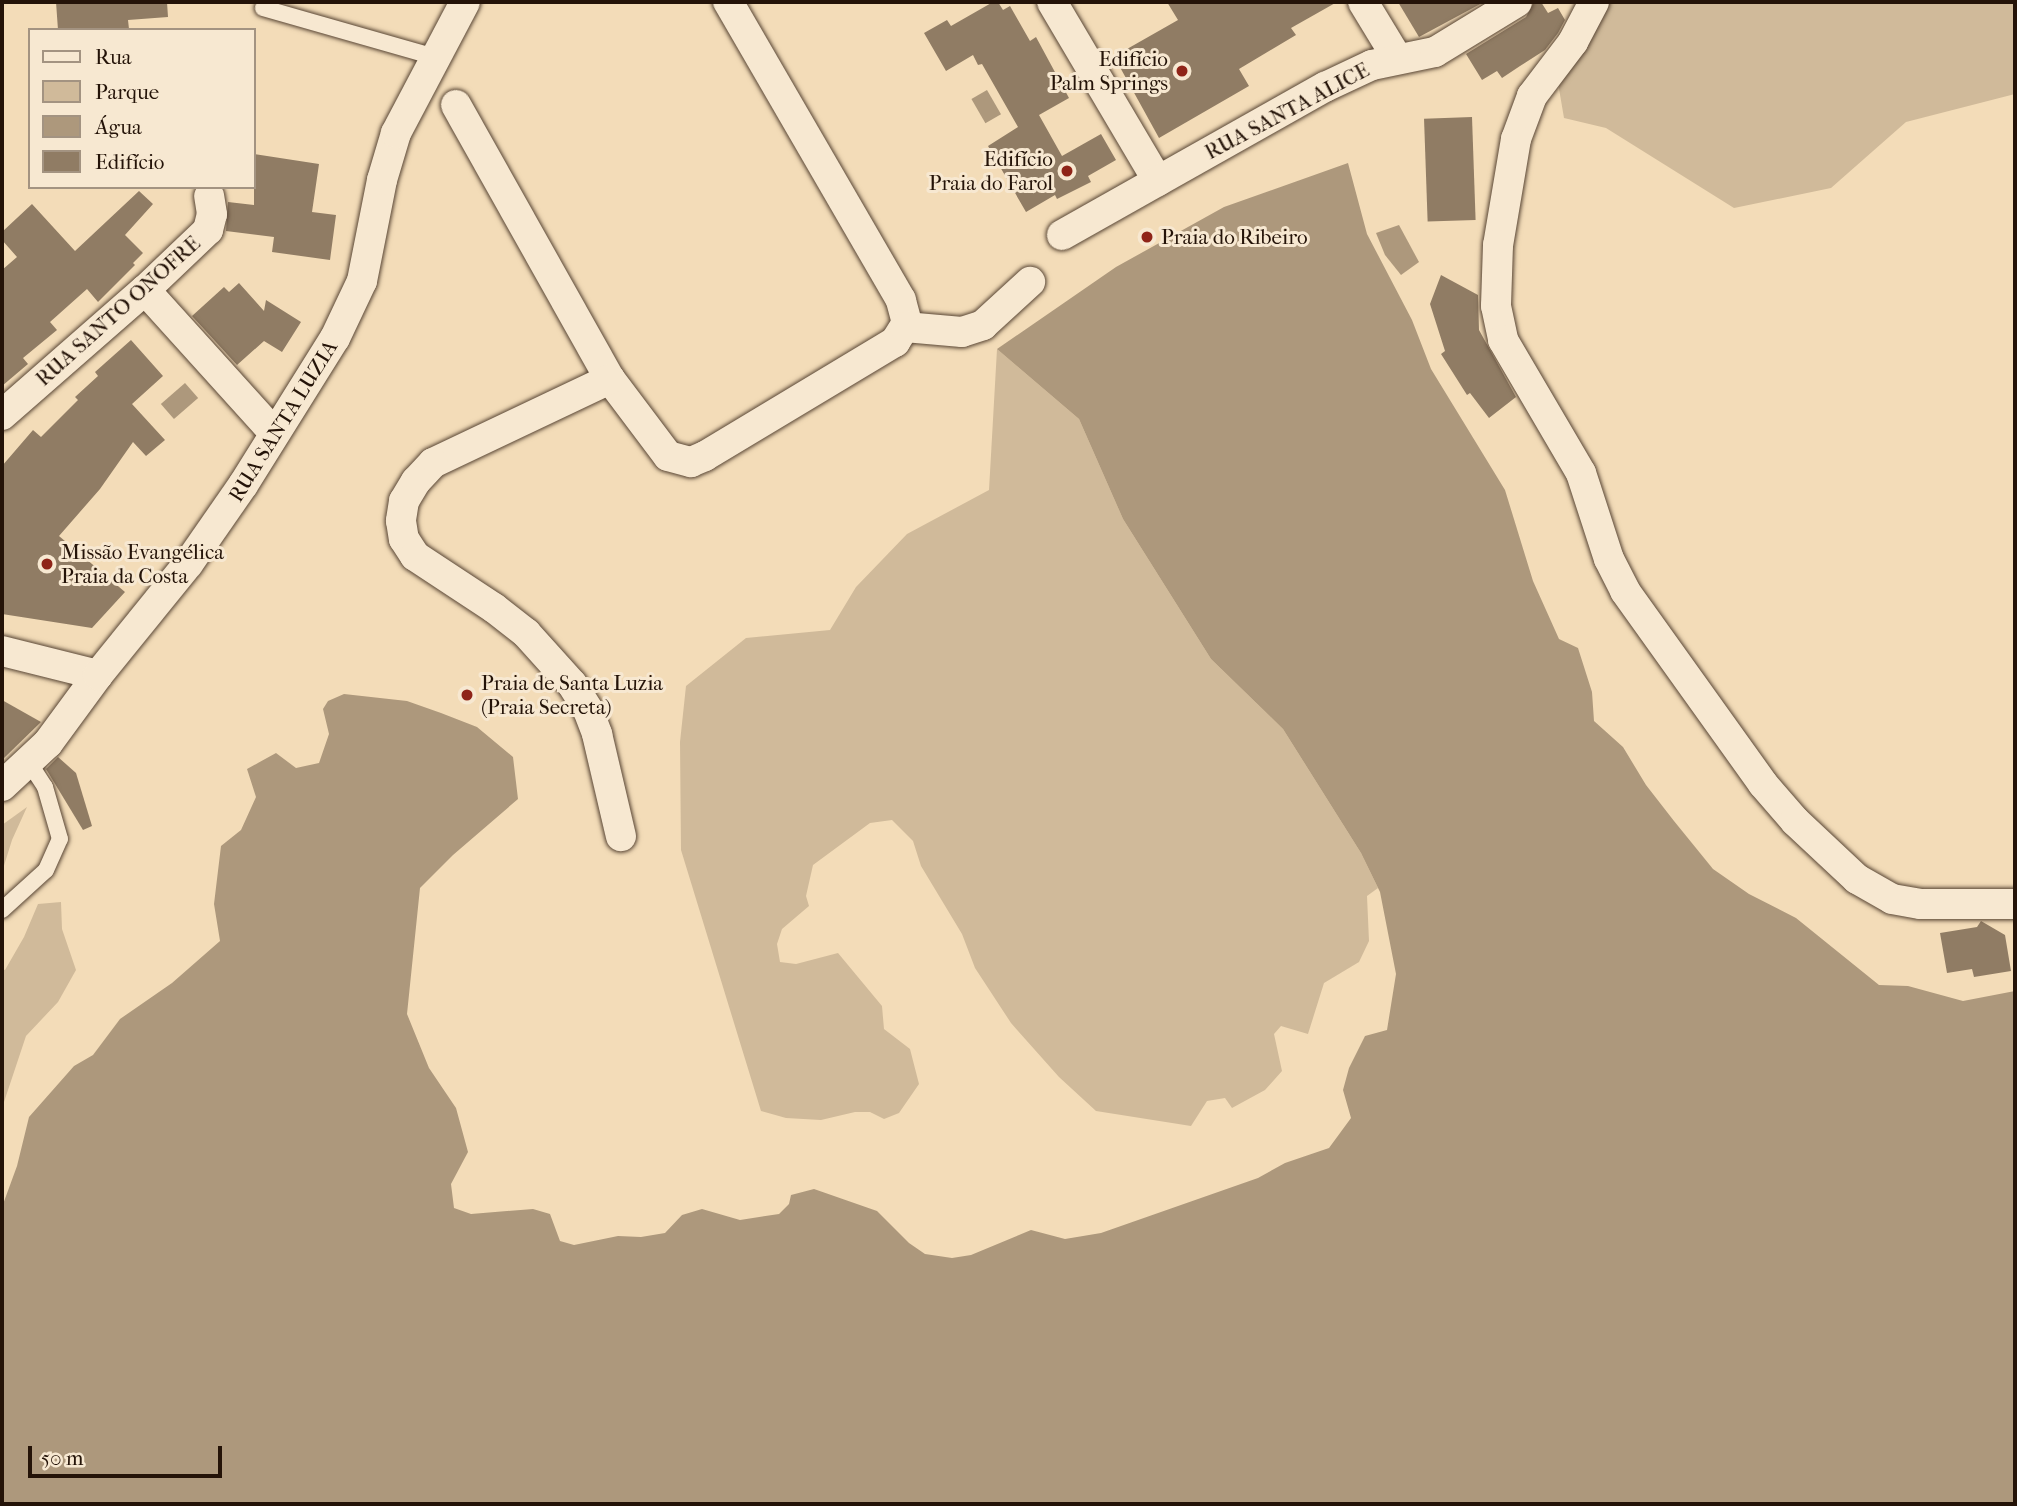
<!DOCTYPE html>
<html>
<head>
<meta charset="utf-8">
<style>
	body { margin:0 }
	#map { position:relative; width:2017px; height:1506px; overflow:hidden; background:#f3dcb8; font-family:"IM FELL French Canon",serif }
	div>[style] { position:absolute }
	.green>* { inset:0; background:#d0ba9a }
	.water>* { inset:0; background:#ad987c; transform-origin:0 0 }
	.building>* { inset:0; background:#907c64; transform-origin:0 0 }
	.roads { filter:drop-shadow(0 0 2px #584534) drop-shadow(0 0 2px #584534) }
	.lane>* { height:16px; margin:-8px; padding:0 8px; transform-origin:8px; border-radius:8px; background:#f7e8d1 }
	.street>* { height:30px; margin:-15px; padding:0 15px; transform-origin:15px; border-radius:15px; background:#f7e8d1 }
	.dots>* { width:19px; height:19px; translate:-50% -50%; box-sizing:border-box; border:4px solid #f7e8d1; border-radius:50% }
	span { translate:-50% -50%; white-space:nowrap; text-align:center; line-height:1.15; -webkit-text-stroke:6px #f7e8d1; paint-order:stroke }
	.poi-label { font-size:21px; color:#241308 }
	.right { translate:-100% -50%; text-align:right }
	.left { translate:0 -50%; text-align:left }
	.street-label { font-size:21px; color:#241308 }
	.frame { position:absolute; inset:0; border:4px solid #241308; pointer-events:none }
	.legend { position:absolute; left:28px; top:28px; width:228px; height:161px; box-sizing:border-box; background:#f7e8d1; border:2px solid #a39381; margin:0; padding:9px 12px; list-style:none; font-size:21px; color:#241308 }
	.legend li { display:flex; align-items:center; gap:14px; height:35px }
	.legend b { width:35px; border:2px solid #a39381 }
	.scale { position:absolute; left:28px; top:1446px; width:194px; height:32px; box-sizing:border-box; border:4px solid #241308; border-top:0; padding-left:9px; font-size:21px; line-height:24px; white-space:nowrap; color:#241308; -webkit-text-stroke:5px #f7e8d1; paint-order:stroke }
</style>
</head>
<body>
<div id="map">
	<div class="green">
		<div style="clip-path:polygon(1601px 2px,2015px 2px,2015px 94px,1906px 122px,1831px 188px,1734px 208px,1606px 128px,1564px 118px,1558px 83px)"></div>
		<div style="clip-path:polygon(997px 349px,1079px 419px,1123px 519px,1211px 659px,1283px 729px,1361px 853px,1378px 888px,1367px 896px,1369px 941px,1359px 962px,1324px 983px,1308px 1034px,1281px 1026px,1274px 1034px,1282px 1071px,1265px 1090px,1232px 1108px,1225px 1098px,1207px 1101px,1191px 1126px,1096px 1111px,1059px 1077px,1011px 1023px,975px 968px,962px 934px,921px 866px,913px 841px,892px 820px,870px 823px,813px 865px,806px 896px,809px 906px,782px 929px,777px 944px,780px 962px,796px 964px,838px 953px,882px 1006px,884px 1029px,910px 1049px,919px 1084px,899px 1113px,884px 1119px,870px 1112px,855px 1112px,821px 1120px,786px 1118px,761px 1111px,681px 850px,680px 742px,686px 686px,746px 638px,830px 630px,856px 587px,907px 534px,989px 490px)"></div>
		<div style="clip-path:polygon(27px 807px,12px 840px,2px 872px,2px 825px)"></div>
		<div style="clip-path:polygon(61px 902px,62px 929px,76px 970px,58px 1002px,26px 1036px,2px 1108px,2px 969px,5px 970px,24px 937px,38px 904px)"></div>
	</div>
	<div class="water">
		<div style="left:987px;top:90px;width:28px;height:18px;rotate:60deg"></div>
		<div style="clip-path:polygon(1348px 163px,1367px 234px,1412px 320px,1431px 369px,1505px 490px,1533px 581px,1559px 639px,1578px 648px,1592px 692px,1594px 721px,1623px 747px,1646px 785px,1674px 821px,1713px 869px,1749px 894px,1796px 918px,1879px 985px,1908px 986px,1963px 1001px,2015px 991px,2015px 1504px,2px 1504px,2px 1207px,17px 1166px,29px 1117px,74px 1066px,93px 1055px,120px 1019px,172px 983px,220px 941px,214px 904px,221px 846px,241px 830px,256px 797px,247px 769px,276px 753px,296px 768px,319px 763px,329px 734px,323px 709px,328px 701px,344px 694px,407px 701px,441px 713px,477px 727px,513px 757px,518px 799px,453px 855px,420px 888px,407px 1014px,429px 1068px,456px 1108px,468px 1152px,451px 1184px,454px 1208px,471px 1214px,533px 1209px,550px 1214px,560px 1241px,574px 1245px,618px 1236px,641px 1237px,665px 1233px,682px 1215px,702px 1209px,740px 1220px,779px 1214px,789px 1204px,791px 1195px,814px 1189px,877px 1211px,909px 1243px,925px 1254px,952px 1258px,971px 1255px,1031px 1230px,1065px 1239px,1101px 1233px,1258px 1178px,1285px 1163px,1329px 1148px,1351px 1118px,1343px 1090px,1349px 1068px,1365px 1036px,1387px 1030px,1396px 974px,1380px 892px,1361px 853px,1283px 729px,1211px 659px,1123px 519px,1079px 419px,997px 349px,1116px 267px,1224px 207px)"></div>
		<div style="clip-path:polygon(1399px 225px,1419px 262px,1401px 275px,1385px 255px,1376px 233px)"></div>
		<div style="left:185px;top:383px;width:20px;height:32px;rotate:49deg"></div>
	</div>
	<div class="building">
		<div style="clip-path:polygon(56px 2px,167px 2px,168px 17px,128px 20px,129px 29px,58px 30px)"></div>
		<div style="clip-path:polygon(993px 2px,998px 2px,1003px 10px,1010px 6px,1030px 41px,1036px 37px,1069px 98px,1039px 115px,1062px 156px,1101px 134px,1116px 160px,1088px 176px,1091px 182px,1057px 199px,1055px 195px,1026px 212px,988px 146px,1018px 127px,982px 64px,978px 65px,973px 55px,946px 71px,924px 33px,947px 20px,951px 26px)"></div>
		<div style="clip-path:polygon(1167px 2px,1337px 2px,1291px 28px,1296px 35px,1239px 69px,1249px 86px,1159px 138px,1116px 60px,1129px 52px,1127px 49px,1178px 20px)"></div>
		<div style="clip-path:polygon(1398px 2px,1484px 2px,1419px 37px)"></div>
		<div style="clip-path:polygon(1534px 2px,1541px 2px,1548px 13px,1558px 8px,1565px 20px,1558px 33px,1545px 50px,1520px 66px,1502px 78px,1497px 71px,1482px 80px,1466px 54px,1526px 17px)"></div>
		<div style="left:1472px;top:117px;width:103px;height:48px;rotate:88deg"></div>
		<div style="clip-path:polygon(254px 154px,319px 164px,312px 212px,336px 215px,330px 260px,272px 252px,274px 237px,226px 231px,228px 202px,254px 205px)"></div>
		<div style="clip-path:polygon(139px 191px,153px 204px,125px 235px,143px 253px,133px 263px,135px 265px,98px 302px,87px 289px,50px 322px,57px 330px,23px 358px,28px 364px,2px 386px,2px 270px,17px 257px,2px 240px,2px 232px,32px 204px,75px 251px)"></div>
		<div style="clip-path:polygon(1441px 275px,1478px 295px,1479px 330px,1516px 397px,1489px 418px,1470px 393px,1467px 395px,1441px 354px,1445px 351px,1430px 304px)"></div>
		<div style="clip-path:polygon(239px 283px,264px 311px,266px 300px,301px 322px,282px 352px,264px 341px,237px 365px,192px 316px,224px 287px,229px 292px)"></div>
		<div style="clip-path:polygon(131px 340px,163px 376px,132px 404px,165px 440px,146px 456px,133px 442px,100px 489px,59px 536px,125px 592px,92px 628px,2px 614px,2px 466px,33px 430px,41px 437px,78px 400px,75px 397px,98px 376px,95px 372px)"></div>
		<div style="clip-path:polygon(2px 700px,41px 722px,2px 760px)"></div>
		<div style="clip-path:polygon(58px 757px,76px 773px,92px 826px,83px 830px,46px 769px)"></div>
		<div style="clip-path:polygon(1981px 921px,2005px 935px,2011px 971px,1974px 977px,1972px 969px,1947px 973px,1940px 933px,1977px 927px)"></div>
	</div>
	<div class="roads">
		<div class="lane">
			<div style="left:263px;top:8px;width:179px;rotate:15.9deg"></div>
			<div style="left:2px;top:910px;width:59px;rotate:-42.3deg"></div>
			<div style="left:46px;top:870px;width:34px;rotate:-66deg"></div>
			<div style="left:60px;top:839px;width:54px;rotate:-106.1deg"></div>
			<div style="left:45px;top:787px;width:30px;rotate:-123deg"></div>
		</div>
		<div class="street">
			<div style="left:1052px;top:2px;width:208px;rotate:59.4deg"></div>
			<div style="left:1363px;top:2px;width:66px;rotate:58.7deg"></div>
			<div style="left:1594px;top:2px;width:45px;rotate:117.7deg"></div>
			<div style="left:1573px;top:42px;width:68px;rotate:127.2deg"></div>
			<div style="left:1532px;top:96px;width:46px;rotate:110.4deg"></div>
			<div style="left:1516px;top:139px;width:108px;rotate:99.6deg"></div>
			<div style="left:1498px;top:245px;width:61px;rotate:91.9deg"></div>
			<div style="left:1496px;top:306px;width:35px;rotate:78deg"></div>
			<div style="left:1503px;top:340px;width:154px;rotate:59.6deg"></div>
			<div style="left:1581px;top:473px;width:90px;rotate:72deg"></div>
			<div style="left:1609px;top:559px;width:36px;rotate:63deg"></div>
			<div style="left:1625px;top:591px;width:237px;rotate:54.4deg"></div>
			<div style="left:1763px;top:784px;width:49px;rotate:49.1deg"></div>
			<div style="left:1795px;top:821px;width:85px;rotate:43.1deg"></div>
			<div style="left:1857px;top:879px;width:40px;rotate:29.7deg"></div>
			<div style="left:1892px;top:899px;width:28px;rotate:10deg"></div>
			<div style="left:1920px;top:904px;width:95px"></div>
			<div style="left:456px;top:105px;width:314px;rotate:60.7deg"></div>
			<div style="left:610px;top:379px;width:96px;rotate:53deg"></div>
			<div style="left:668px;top:456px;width:24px;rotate:15deg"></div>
			<div style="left:691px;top:462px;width:15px;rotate:-23deg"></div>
			<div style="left:705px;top:456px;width:222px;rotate:-31deg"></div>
			<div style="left:895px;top:342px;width:22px;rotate:-58deg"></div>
			<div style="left:907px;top:323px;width:24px;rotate:-105deg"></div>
			<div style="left:901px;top:300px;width:345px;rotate:-120.1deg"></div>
			<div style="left:1062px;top:235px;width:302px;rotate:-29.4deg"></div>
			<div style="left:1325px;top:87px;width:52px;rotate:-25.1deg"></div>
			<div style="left:1372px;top:65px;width:64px;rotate:-11.7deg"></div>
			<div style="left:1435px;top:52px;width:96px;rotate:-31.4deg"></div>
			<div style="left:145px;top:290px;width:193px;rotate:47.9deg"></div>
			<div style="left:905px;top:327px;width:57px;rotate:5deg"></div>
			<div style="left:962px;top:332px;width:22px;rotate:-18deg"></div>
			<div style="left:983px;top:325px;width:64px;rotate:-42.5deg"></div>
			<div style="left:610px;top:379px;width:196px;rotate:154.6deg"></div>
			<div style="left:433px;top:463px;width:25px;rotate:133deg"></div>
			<div style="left:416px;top:481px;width:23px;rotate:121deg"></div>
			<div style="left:404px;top:501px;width:20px;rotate:99deg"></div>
			<div style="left:401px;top:521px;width:18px;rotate:81deg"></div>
			<div style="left:404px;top:539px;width:20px;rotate:57deg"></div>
			<div style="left:415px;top:556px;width:95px;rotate:33.4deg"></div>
			<div style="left:494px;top:608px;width:41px;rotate:38deg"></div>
			<div style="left:526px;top:633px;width:69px;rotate:48deg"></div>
			<div style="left:572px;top:684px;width:31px;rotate:58deg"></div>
			<div style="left:588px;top:710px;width:26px;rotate:69deg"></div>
			<div style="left:597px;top:734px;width:105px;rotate:76.8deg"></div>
			<div style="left:2px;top:415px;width:190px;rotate:-41.2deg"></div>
			<div style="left:145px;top:290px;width:87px;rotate:-43.6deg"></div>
			<div style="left:208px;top:230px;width:16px;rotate:-76deg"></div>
			<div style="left:212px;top:214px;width:18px;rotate:-99deg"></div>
			<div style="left:2px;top:651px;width:99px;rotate:14deg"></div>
			<div style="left:2px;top:786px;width:63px;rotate:-43.1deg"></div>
			<div style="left:48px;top:743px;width:84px;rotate:-53.7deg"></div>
			<div style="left:98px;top:675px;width:143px;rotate:-51deg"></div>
			<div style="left:188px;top:564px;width:96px;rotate:-55.2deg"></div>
			<div style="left:243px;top:485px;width:173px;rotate:-58deg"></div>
			<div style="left:335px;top:338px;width:63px;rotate:-64.7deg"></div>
			<div style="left:362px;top:281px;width:103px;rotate:-78.8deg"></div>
			<div style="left:382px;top:180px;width:49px;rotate:-73.4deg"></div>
			<div style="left:396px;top:133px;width:148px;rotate:-62.2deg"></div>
		</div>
	</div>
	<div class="dots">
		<div style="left:1182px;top:71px;background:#8f2418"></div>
		<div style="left:1067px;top:171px;background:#8f2418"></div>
		<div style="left:1147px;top:237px;background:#8f2418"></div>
		<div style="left:47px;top:564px;background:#8f2418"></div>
		<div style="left:467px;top:695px;background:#8f2418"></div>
	</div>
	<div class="poi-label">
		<span class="right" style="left:1168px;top:71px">Edifício<br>Palm Springs</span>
		<span class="right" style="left:1053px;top:171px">Edifício<br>Praia do Farol</span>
		<span class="left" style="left:1161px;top:237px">Praia do Ribeiro</span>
		<span class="left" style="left:61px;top:564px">Missão Evangélica<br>Praia da Costa</span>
		<span class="left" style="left:481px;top:695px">Praia de Santa Luzia<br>(Praia Secreta)</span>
	</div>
	<div class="street-label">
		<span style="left:1287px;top:111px;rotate:-28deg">RUA SANTA ALICE</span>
		<span style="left:118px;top:311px;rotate:-42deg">RUA SANTO ONOFRE</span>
		<span style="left:283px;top:421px;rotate:-58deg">RUA SANTA LUZIA</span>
	</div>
	<div class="frame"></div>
	<ul class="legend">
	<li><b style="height:9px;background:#f7e8d1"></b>Rua</li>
	<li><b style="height:19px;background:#d0ba9a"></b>Parque</li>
	<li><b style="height:19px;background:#ad987c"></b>Água</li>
	<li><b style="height:19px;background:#907c64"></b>Edifício</li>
	</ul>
	<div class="scale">50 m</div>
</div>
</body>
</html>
